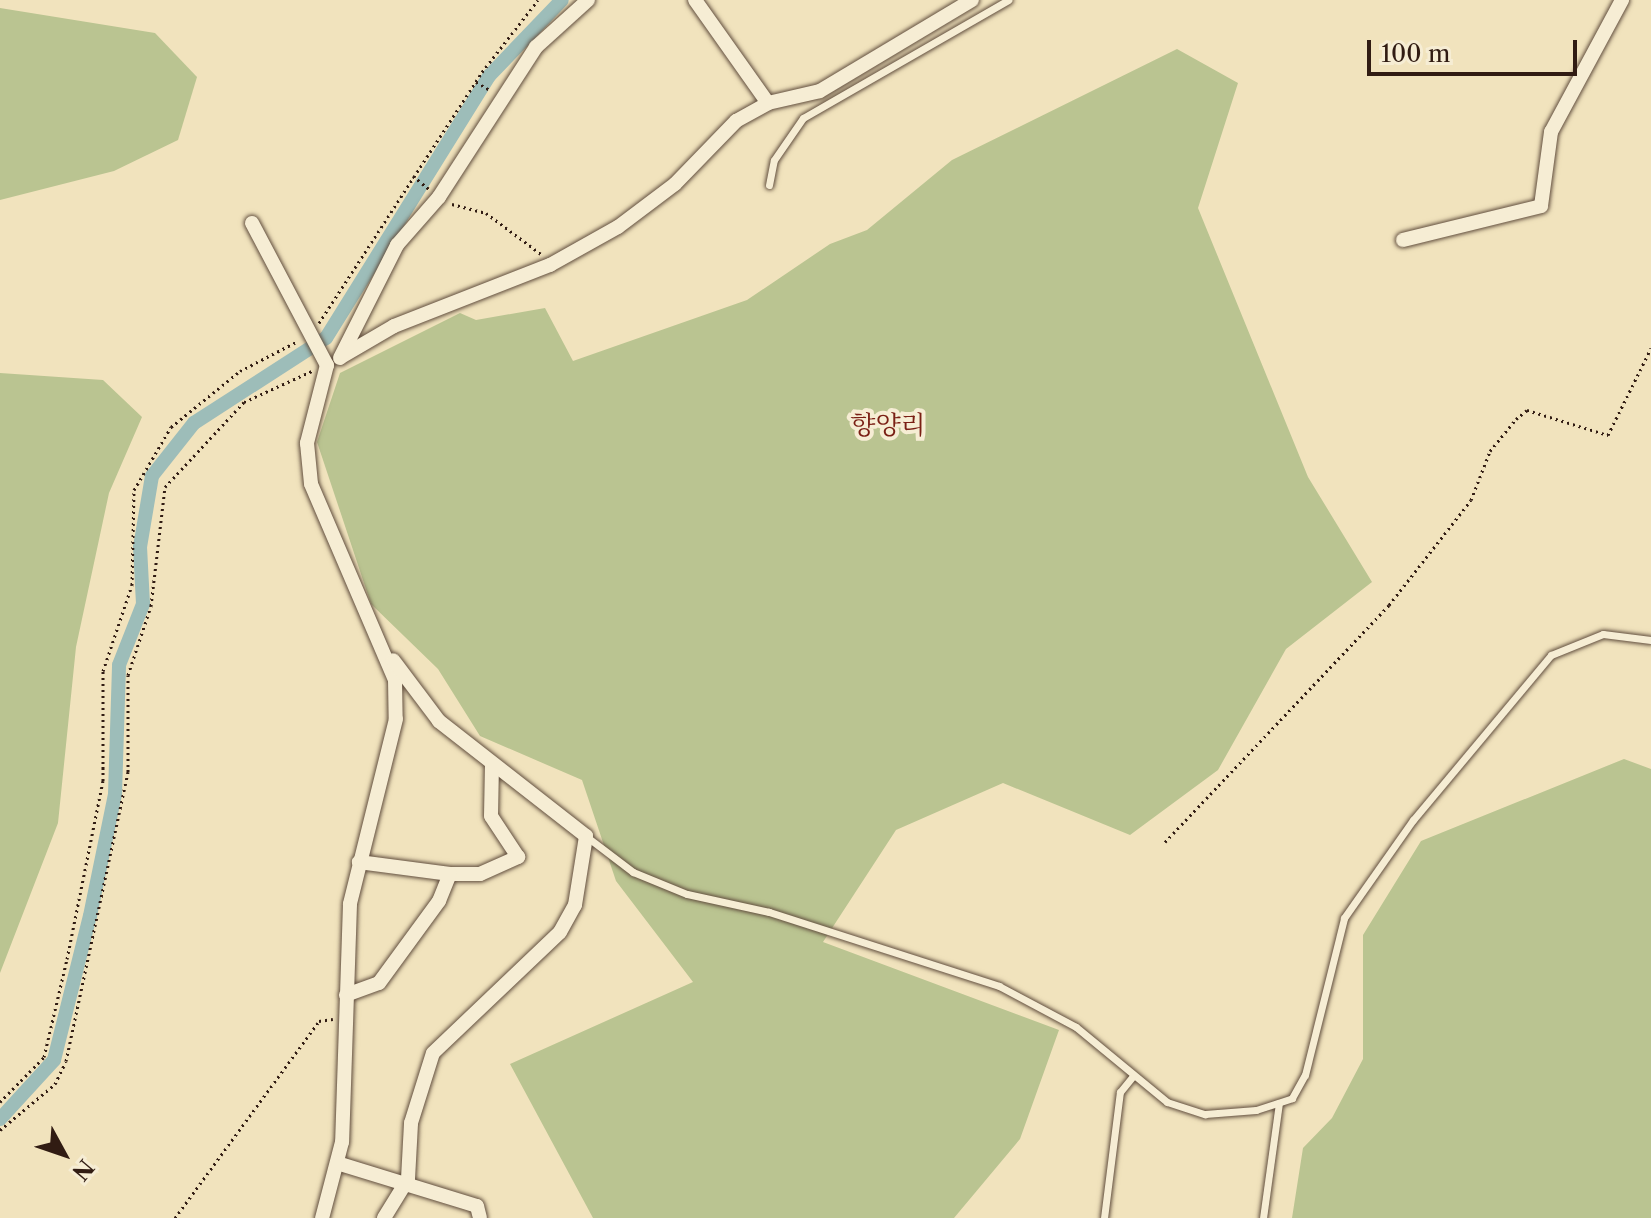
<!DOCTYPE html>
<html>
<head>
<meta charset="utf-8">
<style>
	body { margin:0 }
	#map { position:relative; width:1651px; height:1218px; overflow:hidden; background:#f1e3bd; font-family:"Libre Caslon Text","Noto Serif KR",serif }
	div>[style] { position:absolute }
	.green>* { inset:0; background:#bac491 }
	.canal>* { height:14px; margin:-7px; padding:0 7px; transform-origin:7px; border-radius:7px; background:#9dbdb9 }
	.path>* { height:3px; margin-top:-1.5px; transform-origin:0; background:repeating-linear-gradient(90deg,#311c13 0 2px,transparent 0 6px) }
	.roads { filter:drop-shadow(0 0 2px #614e3e) drop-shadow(0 0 2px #614e3e) }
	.service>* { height:7px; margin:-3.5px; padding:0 3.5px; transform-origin:3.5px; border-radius:3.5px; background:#f6edd4 }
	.minor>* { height:14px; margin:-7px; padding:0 7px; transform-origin:7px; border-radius:7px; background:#f6edd4 }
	span { translate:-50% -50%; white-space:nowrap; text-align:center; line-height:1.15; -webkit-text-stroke:8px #f6edd4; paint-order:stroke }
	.quarter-label { font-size:26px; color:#7a1f14 }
	.north { position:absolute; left:24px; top:1114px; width:80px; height:80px; -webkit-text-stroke:6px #f6edd4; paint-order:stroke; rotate:130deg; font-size:22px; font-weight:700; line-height:32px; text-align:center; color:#311c13 }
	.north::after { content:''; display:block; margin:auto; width:28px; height:36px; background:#311c13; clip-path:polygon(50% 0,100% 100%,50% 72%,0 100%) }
	.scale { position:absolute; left:1367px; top:40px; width:210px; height:36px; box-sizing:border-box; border:4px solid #311c13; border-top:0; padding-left:10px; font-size:24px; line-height:28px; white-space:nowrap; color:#311c13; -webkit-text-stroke:6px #f6edd4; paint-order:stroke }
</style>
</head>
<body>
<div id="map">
	<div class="green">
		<div style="clip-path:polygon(0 8px,155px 33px,197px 77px,178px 140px,114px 171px,0 200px)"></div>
		<div style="clip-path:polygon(1177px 49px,1238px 83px,1198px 208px,1308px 477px,1372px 582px,1286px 649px,1218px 770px,1130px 835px,1003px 783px,896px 830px,823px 942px,1059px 1030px,1020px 1139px,954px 1218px,593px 1218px,510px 1064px,693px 982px,616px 881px,582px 780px,480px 736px,438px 669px,371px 604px,317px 442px,340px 373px,460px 313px,476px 320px,545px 308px,573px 361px,747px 300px,830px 244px,867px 230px,952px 160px)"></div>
		<div style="clip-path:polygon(0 373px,103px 380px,142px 417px,109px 493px,76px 647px,58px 823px,0 973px)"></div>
		<div style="clip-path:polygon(1624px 759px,1651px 769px,1651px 1218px,1292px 1218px,1303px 1148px,1332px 1118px,1363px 1059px,1363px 935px,1421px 841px)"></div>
	</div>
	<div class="canal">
		<div style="left:0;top:1119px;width:80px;rotate:-47.5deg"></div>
		<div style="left:54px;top:1060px;width:148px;rotate:-76deg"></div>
		<div style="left:90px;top:916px;width:125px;rotate:-78.4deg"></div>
		<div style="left:115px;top:794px;width:129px;rotate:-88.2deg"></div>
		<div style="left:119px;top:665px;width:66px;rotate:-68.5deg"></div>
		<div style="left:143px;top:604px;width:57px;rotate:-93deg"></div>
		<div style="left:140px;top:547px;width:72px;rotate:-80.4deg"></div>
		<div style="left:152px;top:476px;width:68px;rotate:-51.6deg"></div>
		<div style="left:194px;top:423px;width:157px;rotate:-32.8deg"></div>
		<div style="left:326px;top:338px;width:309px;rotate:-58.1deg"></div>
		<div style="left:489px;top:76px;width:105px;rotate:-46.2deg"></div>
	</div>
	<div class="path">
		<div style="left:476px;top:82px;width:16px;rotate:30deg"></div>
		<div style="left:413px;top:176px;width:21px;rotate:39deg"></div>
		<div style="left:452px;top:204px;width:35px;rotate:15deg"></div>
		<div style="left:486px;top:213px;width:69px;rotate:36.7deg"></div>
		<div style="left:319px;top:323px;width:299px;rotate:-57deg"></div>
		<div style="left:482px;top:72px;width:91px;rotate:-52.1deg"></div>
		<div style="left:1165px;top:842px;width:326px;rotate:-46.6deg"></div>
		<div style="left:1389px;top:605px;width:133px;rotate:-52deg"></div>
		<div style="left:1471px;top:500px;width:53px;rotate:-68.8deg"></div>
		<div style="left:1490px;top:451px;width:41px;rotate:-50.9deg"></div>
		<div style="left:1516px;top:419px;width:14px;rotate:-39deg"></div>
		<div style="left:1527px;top:410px;width:85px;rotate:17.2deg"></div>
		<div style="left:1608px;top:435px;width:97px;rotate:-63.7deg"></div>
		<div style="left:0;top:1102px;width:63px;rotate:-45.6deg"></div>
		<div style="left:44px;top:1057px;width:101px;rotate:-76.8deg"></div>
		<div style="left:67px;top:959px;width:182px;rotate:-78.6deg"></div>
		<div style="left:103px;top:781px;width:110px;rotate:-90deg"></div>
		<div style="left:103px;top:671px;width:91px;rotate:-71.4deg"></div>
		<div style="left:132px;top:585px;width:95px;rotate:-88.8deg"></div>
		<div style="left:134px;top:490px;width:73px;rotate:-59.6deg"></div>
		<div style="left:171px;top:427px;width:89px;rotate:-39.1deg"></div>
		<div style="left:240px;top:371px;width:65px;rotate:-27.3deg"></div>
		<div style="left:0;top:1130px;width:72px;rotate:-39.9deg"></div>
		<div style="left:55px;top:1084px;width:25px;rotate:-64deg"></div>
		<div style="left:66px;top:1061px;width:296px;rotate:-77.9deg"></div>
		<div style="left:128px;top:772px;width:97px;rotate:-90deg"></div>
		<div style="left:128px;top:675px;width:73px;rotate:-71.6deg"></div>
		<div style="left:151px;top:606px;width:120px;rotate:-83.3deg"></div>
		<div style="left:165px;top:487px;width:116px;rotate:-47.1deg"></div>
		<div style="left:244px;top:402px;width:75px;rotate:-24.5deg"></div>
		<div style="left:175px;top:1218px;width:244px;rotate:-53.8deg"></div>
		<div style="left:319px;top:1021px;width:14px;rotate:-8deg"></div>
	</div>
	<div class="roads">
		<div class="service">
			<div style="left:769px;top:185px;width:25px;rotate:-79deg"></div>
			<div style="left:774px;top:160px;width:51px;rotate:-55.4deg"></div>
			<div style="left:803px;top:118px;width:237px;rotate:-29.9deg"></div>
			<div style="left:587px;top:837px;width:58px;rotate:37.3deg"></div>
			<div style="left:633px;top:872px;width:58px;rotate:22.2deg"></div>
			<div style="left:687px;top:894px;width:84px;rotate:12.4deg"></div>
			<div style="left:769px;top:912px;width:242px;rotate:17.8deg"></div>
			<div style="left:999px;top:986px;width:87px;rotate:28deg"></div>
			<div style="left:1076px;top:1027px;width:118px;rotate:39.5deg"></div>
			<div style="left:1167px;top:1102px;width:40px;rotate:18deg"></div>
			<div style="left:1205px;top:1114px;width:51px;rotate:-4.5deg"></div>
			<div style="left:1256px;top:1110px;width:38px;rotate:-18deg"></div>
			<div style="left:1292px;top:1098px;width:26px;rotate:-61deg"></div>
			<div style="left:1305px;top:1075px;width:162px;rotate:-76deg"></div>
			<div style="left:1344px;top:918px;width:120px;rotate:-54.9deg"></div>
			<div style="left:1413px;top:820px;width:215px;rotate:-50.1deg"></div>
			<div style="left:1551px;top:655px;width:56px;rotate:-22deg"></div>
			<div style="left:1603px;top:634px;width:48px;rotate:7.1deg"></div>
			<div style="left:1104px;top:1218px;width:127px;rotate:-82.8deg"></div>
			<div style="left:1120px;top:1092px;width:21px;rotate:-51deg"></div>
			<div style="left:1263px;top:1218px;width:116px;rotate:-82.1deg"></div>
		</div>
		<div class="minor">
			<div style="left:695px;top:0;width:126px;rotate:54.7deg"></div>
			<div style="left:252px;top:223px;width:161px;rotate:62.2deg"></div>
			<div style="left:327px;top:365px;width:81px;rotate:104.4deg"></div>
			<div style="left:307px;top:443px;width:41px;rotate:84.4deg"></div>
			<div style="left:311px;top:484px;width:213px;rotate:66.8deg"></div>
			<div style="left:395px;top:680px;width:39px;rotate:89deg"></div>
			<div style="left:396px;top:719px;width:191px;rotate:104deg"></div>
			<div style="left:350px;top:904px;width:238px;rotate:91.9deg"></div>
			<div style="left:342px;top:1142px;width:79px;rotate:104.7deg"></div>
			<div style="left:1403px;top:240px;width:142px;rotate:-13.8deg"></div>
			<div style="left:1541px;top:206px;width:75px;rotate:-82.3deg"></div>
			<div style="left:1551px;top:132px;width:150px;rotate:-61.7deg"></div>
			<div style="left:341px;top:357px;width:61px;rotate:-30.3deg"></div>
			<div style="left:394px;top:326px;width:168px;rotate:-21.4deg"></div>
			<div style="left:550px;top:265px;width:78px;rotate:-29.2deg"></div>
			<div style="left:618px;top:227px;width:71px;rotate:-37deg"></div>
			<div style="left:675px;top:184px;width:88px;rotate:-45.9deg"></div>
			<div style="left:736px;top:121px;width:37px;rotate:-29deg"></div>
			<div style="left:768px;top:103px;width:53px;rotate:-13deg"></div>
			<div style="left:820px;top:91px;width:177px;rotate:-30.9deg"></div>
			<div style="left:340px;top:358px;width:127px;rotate:-63.2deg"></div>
			<div style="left:397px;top:245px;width:64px;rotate:-48.8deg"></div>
			<div style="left:439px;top:197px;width:179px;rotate:-57.1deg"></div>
			<div style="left:536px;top:47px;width:70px;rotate:-42.1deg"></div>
			<div style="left:450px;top:874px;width:30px"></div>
			<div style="left:480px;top:874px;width:42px;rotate:-24.1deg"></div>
			<div style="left:518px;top:857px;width:49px;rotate:-123.4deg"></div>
			<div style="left:491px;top:816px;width:52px;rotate:-88.9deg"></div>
			<div style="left:346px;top:995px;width:35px;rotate:-20deg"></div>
			<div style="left:379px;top:983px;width:102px;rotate:-53.8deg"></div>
			<div style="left:439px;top:901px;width:29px;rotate:-68deg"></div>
			<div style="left:450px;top:874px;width:92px;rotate:-172.5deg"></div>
			<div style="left:337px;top:1163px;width:146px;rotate:17.1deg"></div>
			<div style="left:477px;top:1206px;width:12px;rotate:76deg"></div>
			<div style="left:384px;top:1218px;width:46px;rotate:-58.4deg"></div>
			<div style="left:408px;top:1179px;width:56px;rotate:-86.9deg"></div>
			<div style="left:411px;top:1123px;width:73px;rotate:-72.6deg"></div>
			<div style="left:433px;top:1053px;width:175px;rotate:-43.6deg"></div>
			<div style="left:560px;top:932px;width:31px;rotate:-61deg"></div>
			<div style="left:575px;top:905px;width:70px;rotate:-80.9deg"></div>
			<div style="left:586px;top:836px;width:187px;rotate:-142deg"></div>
			<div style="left:439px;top:721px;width:76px;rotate:-127deg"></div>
		</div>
	</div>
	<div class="quarter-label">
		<span style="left:888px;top:426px">향양리</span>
	</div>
	<div class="north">N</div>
	<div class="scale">100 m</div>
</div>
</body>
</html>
